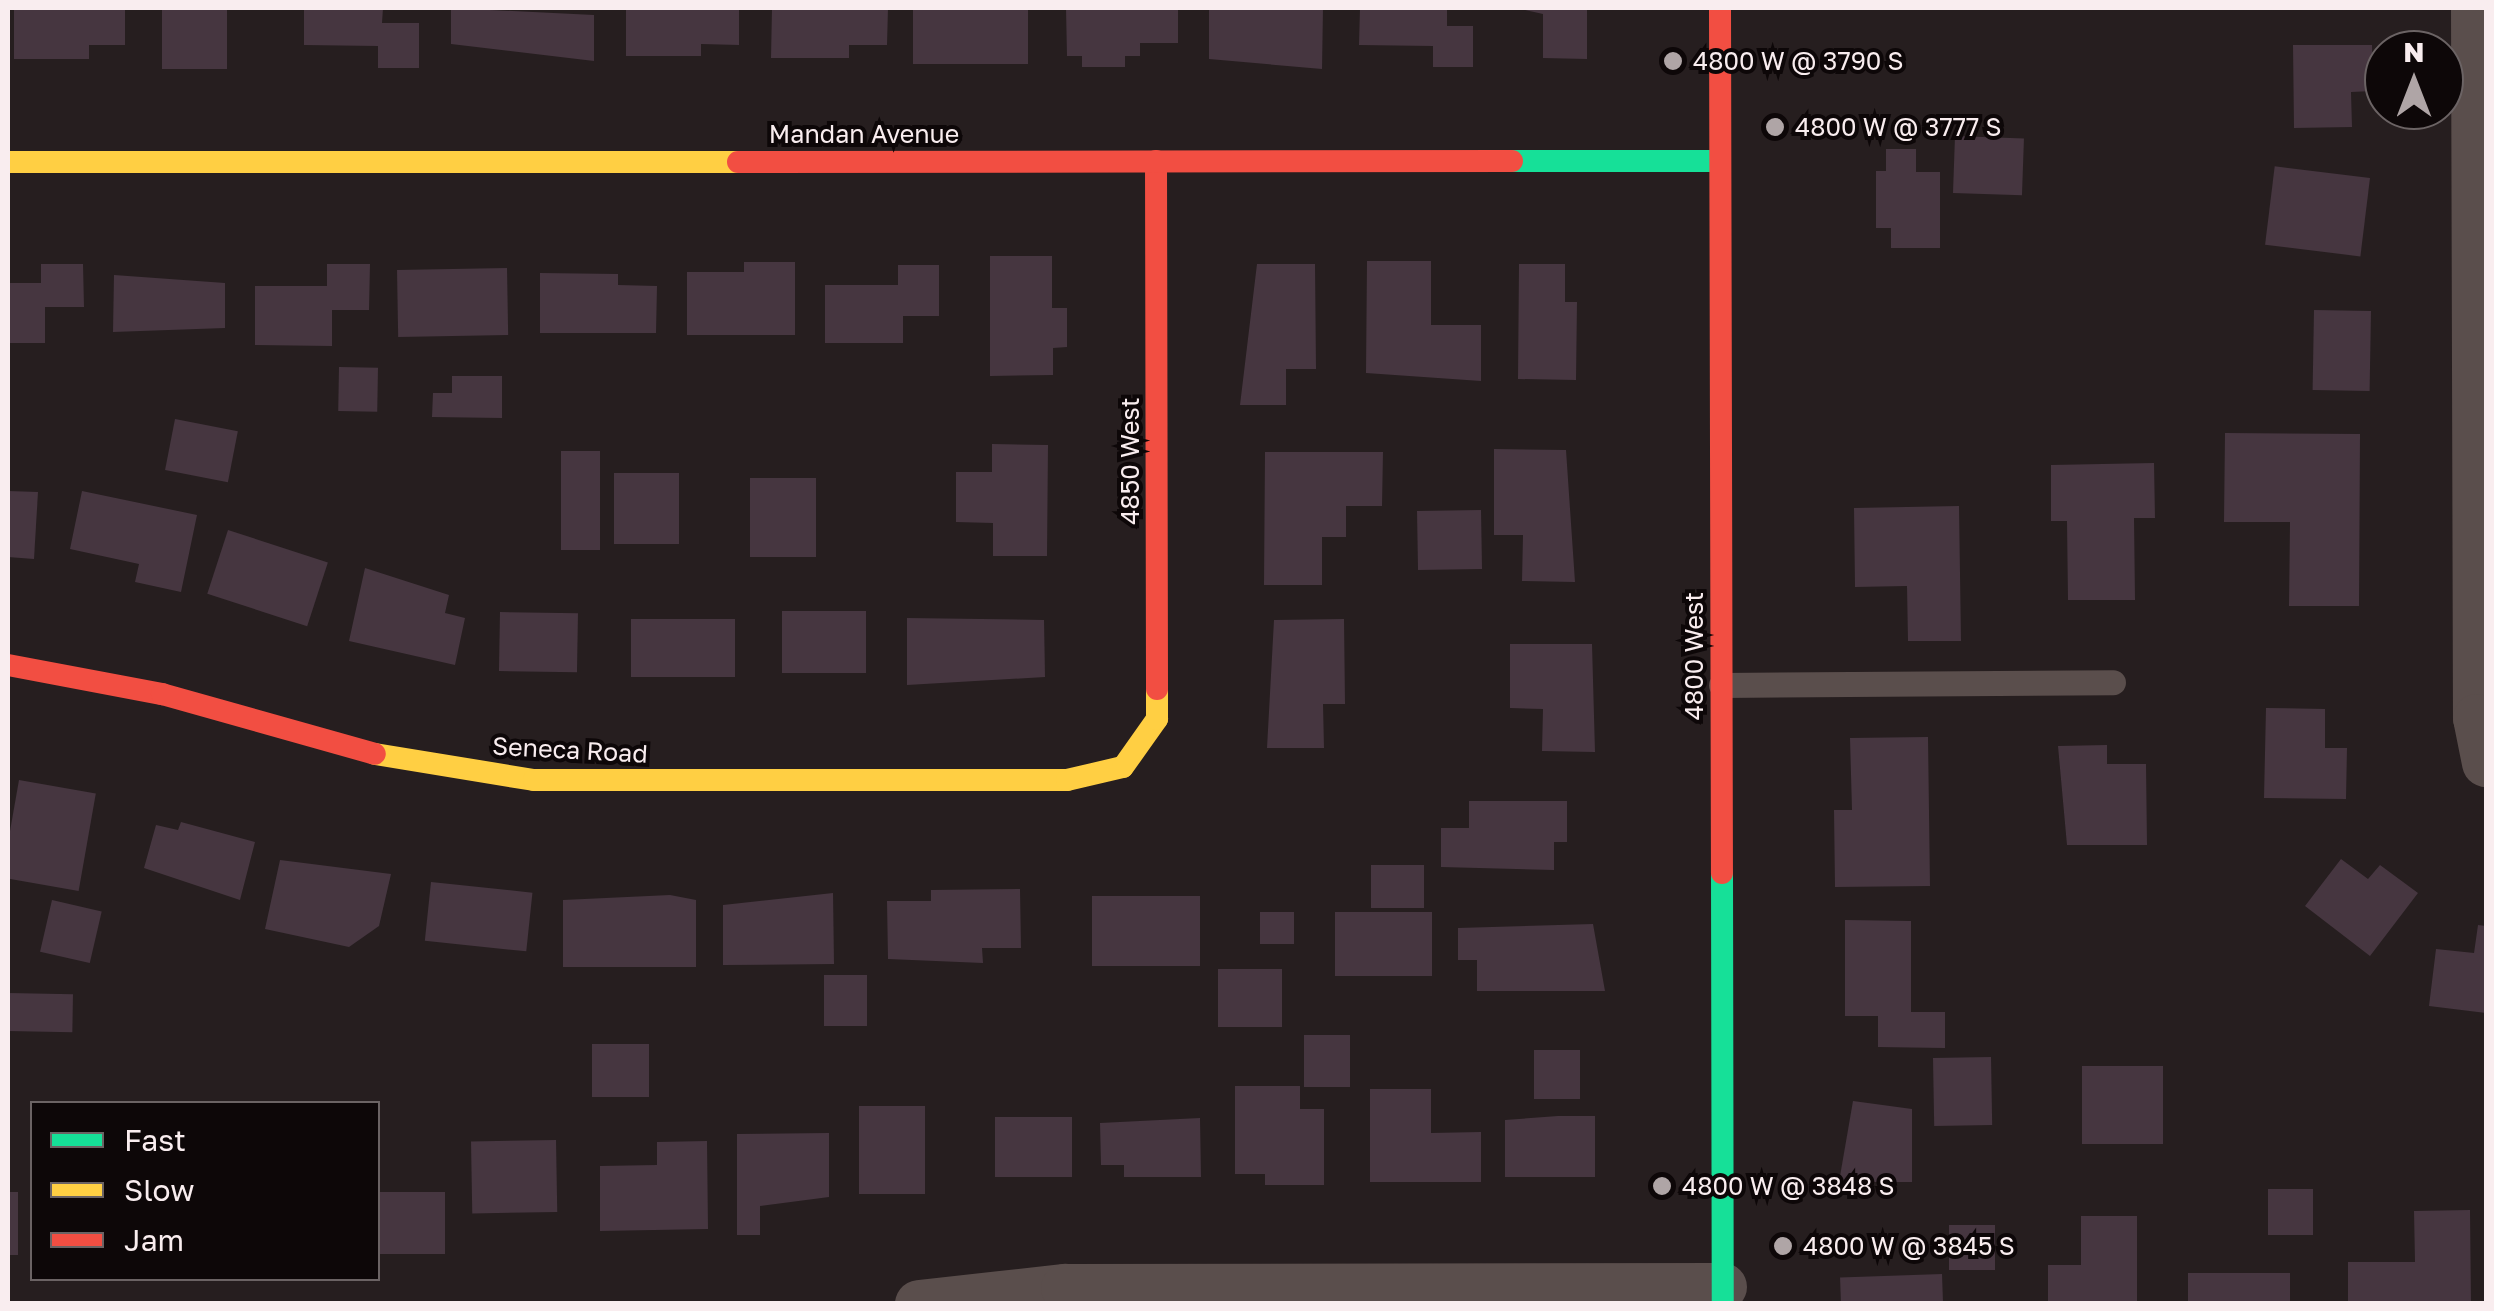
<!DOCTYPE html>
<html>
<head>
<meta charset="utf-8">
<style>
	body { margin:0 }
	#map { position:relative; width:2494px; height:1311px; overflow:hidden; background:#261e1f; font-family:"Golos Text",sans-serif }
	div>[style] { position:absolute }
	.building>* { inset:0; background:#463640; transform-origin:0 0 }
	.lane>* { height:25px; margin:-12.5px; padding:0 12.5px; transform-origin:12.5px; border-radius:12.5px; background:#5a4e4c }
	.street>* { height:48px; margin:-24px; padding:0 24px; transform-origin:24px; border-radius:24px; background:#5a4e4c }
	.fast>* { height:22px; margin:-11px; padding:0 11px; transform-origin:11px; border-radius:11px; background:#16e098 }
	.slow>* { height:22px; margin:-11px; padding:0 11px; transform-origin:11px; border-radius:11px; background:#ffcf43 }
	.jam>* { height:22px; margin:-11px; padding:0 11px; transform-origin:11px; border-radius:11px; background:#f24e42 }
	.dots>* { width:28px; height:28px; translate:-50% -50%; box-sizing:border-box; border:5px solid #0d0708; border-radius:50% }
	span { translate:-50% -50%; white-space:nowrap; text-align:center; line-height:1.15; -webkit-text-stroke:8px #0d0708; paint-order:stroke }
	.poi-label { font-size:25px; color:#f9edef }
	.left { translate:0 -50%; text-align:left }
	.street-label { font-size:25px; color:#f9edef }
	.frame { position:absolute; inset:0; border:10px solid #f9edef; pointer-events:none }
	.legend { position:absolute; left:30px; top:1101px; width:350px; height:180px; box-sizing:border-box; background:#0d0708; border:2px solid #6b6364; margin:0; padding:12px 18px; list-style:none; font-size:30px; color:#f9edef }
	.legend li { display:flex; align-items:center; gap:20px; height:50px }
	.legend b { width:50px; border:2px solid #6b6364 }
	.north { position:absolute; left:2364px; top:30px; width:100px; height:100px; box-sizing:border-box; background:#0d0708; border:2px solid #6b6364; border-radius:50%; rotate:0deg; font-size:28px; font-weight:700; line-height:40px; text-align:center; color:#f9edef }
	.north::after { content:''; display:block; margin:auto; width:35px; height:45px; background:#afa5a6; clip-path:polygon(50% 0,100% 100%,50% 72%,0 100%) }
</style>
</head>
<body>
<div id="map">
	<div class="building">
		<div style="clip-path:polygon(14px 8px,125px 8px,125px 45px,89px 45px,89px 59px,14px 59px)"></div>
		<div style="left:162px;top:8px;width:65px;height:61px"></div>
		<div style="clip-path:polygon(304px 8px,383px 8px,382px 23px,419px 23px,419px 68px,378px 68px,378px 46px,304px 45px)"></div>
		<div style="clip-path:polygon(451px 8px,594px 15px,594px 61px,451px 44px)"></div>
		<div style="clip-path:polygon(626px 8px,739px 8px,739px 45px,701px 44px,701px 56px,626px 56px)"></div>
		<div style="clip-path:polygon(772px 8px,888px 8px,887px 45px,849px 45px,849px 58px,771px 58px)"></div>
		<div style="left:913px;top:8px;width:115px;height:56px"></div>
		<div style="clip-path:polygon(1066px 8px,1178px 8px,1178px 43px,1140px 43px,1140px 56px,1125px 56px,1125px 67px,1082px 67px,1082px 56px,1067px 56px)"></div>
		<div style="clip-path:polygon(1209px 8px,1323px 8px,1322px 69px,1209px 59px)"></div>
		<div style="clip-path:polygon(1360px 8px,1447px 8px,1447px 26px,1473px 26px,1473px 67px,1433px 67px,1433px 46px,1359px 45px)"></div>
		<div style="clip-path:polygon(1516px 8px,1587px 9px,1587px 59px,1543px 58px,1543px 14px)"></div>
		<div style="clip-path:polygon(2293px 45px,2372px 45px,2373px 91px,2351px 92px,2352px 127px,2294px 128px)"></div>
		<div style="left:1955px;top:136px;width:69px;height:57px;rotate:2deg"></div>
		<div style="clip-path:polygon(1886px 149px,1916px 149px,1916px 172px,1940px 172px,1940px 248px,1891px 248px,1891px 228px,1876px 228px,1876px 171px,1886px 171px)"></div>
		<div style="left:2370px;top:178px;width:79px;height:96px;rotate:97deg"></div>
		<div style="clip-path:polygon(990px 256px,1052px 256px,1052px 308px,1067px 308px,1067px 347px,1053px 348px,1053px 375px,990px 376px)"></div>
		<div style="clip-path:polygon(1367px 261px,1431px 261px,1431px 325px,1481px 325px,1481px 381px,1366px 373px)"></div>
		<div style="clip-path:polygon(744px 262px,795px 262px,795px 335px,687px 335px,687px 272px,744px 272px)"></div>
		<div style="clip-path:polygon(41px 264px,83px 264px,84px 307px,45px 307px,45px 343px,8px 343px,8px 283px,41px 283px)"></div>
		<div style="clip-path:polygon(327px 264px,370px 264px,369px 310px,332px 310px,332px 346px,255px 345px,255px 286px,327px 286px)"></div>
		<div style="clip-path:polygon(1257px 264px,1315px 264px,1316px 369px,1286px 369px,1286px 405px,1240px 405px)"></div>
		<div style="clip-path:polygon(1519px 264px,1565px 264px,1565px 302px,1577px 302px,1576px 380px,1518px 379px)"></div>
		<div style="clip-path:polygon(898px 265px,939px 265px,939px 316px,903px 316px,903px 343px,825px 343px,825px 285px,898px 285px)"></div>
		<div style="left:507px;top:268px;width:67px;height:110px;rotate:89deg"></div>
		<div style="clip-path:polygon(540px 273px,618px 274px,618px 285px,657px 286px,656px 333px,540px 333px)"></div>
		<div style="clip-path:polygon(114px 275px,225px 283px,225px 328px,113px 332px)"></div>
		<div style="left:2314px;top:310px;width:57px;height:80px;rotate:1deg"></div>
		<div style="left:339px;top:367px;width:39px;height:44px;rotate:1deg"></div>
		<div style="clip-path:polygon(452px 376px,502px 376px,502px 418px,432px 417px,433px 393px,452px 393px)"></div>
		<div style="left:175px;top:419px;width:64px;height:52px;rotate:11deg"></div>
		<div style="clip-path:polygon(2225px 433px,2360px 434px,2359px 606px,2289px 606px,2290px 522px,2224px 522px)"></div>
		<div style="clip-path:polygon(992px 444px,1048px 445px,1047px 556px,993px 556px,993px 523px,956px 522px,956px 472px,992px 472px)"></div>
		<div style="clip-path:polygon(1494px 449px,1566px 450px,1575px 582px,1522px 581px,1523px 535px,1494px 535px)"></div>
		<div style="left:561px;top:451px;width:39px;height:99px"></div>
		<div style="clip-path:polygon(1265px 452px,1383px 452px,1382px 506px,1346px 506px,1346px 537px,1322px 537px,1322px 585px,1264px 585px)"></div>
		<div style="clip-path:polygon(2154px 463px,2155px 518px,2134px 518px,2135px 600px,2068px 600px,2067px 521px,2051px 521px,2051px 465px)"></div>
		<div style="left:614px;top:473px;width:65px;height:71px"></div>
		<div style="left:750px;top:478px;width:66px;height:79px"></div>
		<div style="clip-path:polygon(8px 491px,38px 492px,34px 559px,8px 557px)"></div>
		<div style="clip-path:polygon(82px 491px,197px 515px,181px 592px,135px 582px,139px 564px,70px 549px)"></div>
		<div style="clip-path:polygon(1959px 506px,1961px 641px,1908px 641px,1907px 586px,1855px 587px,1854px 508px)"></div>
		<div style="left:1481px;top:510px;width:59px;height:64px;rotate:89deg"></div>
		<div style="left:228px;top:530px;width:105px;height:67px;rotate:18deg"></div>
		<div style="clip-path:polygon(365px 568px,449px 595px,445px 613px,465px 618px,455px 665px,349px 641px)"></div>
		<div style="left:782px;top:611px;width:84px;height:62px"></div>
		<div style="left:500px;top:612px;width:78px;height:59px;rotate:1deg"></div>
		<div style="clip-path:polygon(907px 618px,1044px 620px,1045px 677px,907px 685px)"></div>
		<div style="left:631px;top:619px;width:104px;height:58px"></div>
		<div style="clip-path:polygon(1344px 619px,1345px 704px,1323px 704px,1324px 748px,1267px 748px,1274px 620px)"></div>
		<div style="clip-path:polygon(1510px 644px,1592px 644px,1595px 752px,1542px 751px,1543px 709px,1510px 708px)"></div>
		<div style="clip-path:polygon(2266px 708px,2325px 709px,2325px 748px,2347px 748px,2346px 799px,2264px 798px)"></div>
		<div style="clip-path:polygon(1928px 737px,1930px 886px,1835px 887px,1834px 810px,1852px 810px,1850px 738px)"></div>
		<div style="clip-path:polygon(2107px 745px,2107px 764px,2146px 764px,2147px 845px,2067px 845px,2058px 746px)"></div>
		<div style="left:19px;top:780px;width:78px;height:99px;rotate:10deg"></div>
		<div style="clip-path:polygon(1469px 801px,1567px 801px,1567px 842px,1554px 842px,1554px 870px,1441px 867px,1441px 828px,1469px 828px)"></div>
		<div style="clip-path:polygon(181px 822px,255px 842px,240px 900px,144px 868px,156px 825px,178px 830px)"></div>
		<div style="clip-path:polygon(2341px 859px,2368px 879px,2380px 865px,2418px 893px,2370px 956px,2305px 906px)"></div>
		<div style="clip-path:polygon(280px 860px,391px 874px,379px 926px,349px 947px,265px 929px)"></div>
		<div style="left:1371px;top:865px;width:53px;height:43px"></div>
		<div style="left:431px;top:882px;width:102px;height:59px;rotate:6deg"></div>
		<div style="clip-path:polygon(1020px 889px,1021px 948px,982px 948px,983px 963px,888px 959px,887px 901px,931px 901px,931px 890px)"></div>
		<div style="clip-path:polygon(833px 893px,834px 964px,723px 965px,723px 905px)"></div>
		<div style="clip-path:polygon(670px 895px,696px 900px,696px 967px,563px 967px,563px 900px)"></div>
		<div style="left:1092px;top:896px;width:108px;height:70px"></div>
		<div style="left:52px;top:900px;width:51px;height:53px;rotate:13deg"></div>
		<div style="left:1260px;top:912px;width:34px;height:32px"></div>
		<div style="left:1335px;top:912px;width:97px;height:64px"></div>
		<div style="clip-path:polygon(1845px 920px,1911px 921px,1911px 1012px,1945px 1012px,1945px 1048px,1878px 1047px,1878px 1016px,1845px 1016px)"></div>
		<div style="clip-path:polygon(1593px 924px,1605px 991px,1477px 991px,1477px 960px,1458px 960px,1458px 928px)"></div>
		<div style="clip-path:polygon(2478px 925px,2486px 926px,2486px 1013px,2429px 1006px,2436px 949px,2474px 953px)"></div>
		<div style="left:1218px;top:969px;width:64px;height:58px"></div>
		<div style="left:824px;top:975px;width:43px;height:51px"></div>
		<div style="left:8px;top:993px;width:65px;height:38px;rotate:1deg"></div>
		<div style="left:1304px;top:1035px;width:46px;height:52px"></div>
		<div style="left:592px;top:1044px;width:57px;height:53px"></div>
		<div style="left:1580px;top:1050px;width:49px;height:46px;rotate:90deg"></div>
		<div style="left:1991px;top:1057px;width:68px;height:58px;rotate:89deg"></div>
		<div style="left:2082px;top:1066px;width:81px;height:78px"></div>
		<div style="clip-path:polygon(1235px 1086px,1300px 1086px,1300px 1109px,1324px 1109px,1324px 1185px,1265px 1185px,1265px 1174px,1235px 1174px)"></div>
		<div style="clip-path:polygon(1370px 1089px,1431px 1089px,1431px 1133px,1481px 1132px,1481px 1182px,1370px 1182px)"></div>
		<div style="clip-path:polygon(1853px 1101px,1912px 1109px,1912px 1182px,1839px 1182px)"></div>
		<div style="left:859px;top:1106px;width:66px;height:88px"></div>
		<div style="clip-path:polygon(1558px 1116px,1595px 1116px,1595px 1177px,1505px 1177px,1505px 1120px)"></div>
		<div style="left:1072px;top:1117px;width:60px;height:77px;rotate:90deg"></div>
		<div style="clip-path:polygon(1200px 1118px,1201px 1177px,1124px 1177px,1124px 1165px,1101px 1165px,1100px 1123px)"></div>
		<div style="clip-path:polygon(829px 1133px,829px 1197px,760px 1206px,760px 1235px,737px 1235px,737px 1134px)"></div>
		<div style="left:556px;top:1140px;width:72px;height:85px;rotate:89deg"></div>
		<div style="clip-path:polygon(707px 1141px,708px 1229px,600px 1231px,600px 1166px,657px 1165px,657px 1142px)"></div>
		<div style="left:2313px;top:1189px;width:46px;height:45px;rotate:90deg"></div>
		<div style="left:8px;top:1192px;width:10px;height:63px"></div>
		<div style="left:445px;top:1192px;width:62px;height:67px;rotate:90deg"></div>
		<div style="clip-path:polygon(2470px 1210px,2471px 1304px,2348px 1304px,2348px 1262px,2415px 1262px,2414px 1211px)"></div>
		<div style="clip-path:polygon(2081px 1216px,2137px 1216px,2137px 1304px,2048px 1304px,2048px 1265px,2081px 1265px)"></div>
		<div style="left:1949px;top:1225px;width:46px;height:45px"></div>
		<div style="left:2188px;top:1273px;width:102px;height:31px"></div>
		<div style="left:1942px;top:1274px;width:30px;height:102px;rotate:88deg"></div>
	</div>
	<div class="lane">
		<div style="left:1721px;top:685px;width:392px;rotate:-0.4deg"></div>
	</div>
	<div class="street">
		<div style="left:2475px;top:8px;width:710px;rotate:89.84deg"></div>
		<div style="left:2477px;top:718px;width:46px;rotate:78.7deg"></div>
		<div style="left:919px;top:1304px;width:147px;rotate:-6.3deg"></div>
		<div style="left:1065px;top:1288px;width:658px;rotate:-0.09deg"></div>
	</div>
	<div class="fast">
		<div style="left:1512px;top:161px;width:208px"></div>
		<div style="left:1722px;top:873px;width:431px;rotate:89.9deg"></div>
	</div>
	<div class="slow">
		<div style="left:8px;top:162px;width:730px"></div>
		<div style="left:375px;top:754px;width:161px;rotate:9.3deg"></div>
		<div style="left:534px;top:780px;width:533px"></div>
		<div style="left:1067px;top:780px;width:57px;rotate:-13.1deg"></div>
		<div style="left:1123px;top:767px;width:59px;rotate:-54.7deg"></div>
		<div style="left:1157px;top:719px;width:30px;rotate:-90deg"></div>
	</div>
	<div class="jam">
		<div style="left:1720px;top:8px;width:865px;rotate:89.87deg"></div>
		<div style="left:1156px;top:161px;width:528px;rotate:89.89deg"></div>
		<div style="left:738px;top:162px;width:774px;rotate:-0.07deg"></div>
		<div style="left:8px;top:665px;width:157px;rotate:10.7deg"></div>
		<div style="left:162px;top:694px;width:221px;rotate:15.7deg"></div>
	</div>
	<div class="dots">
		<div style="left:1673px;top:61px;background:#afa5a6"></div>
		<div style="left:1775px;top:127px;background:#afa5a6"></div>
		<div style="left:1662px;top:1186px;background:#afa5a6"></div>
		<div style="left:1783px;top:1246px;background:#afa5a6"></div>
	</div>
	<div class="poi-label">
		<span class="left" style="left:1693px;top:61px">4800 W @ 3790 S</span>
		<span class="left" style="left:1795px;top:127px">4800 W @ 3777 S</span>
		<span class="left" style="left:1682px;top:1186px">4800 W @ 3848 S</span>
		<span class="left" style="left:1803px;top:1246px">4800 W @ 3845 S</span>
	</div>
	<div class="street-label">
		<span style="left:864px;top:134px">Mandan Avenue</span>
		<span style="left:1130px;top:461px;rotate:-90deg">4850 West</span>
		<span style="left:1694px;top:656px;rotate:-90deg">4800 West</span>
		<span style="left:570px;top:750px;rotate:3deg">Seneca Road</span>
	</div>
	<div class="frame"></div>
	<ul class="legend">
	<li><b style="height:12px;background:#16e098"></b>Fast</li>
	<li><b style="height:12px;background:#ffcf43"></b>Slow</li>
	<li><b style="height:12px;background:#f24e42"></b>Jam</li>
	</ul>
	<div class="north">N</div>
</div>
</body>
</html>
